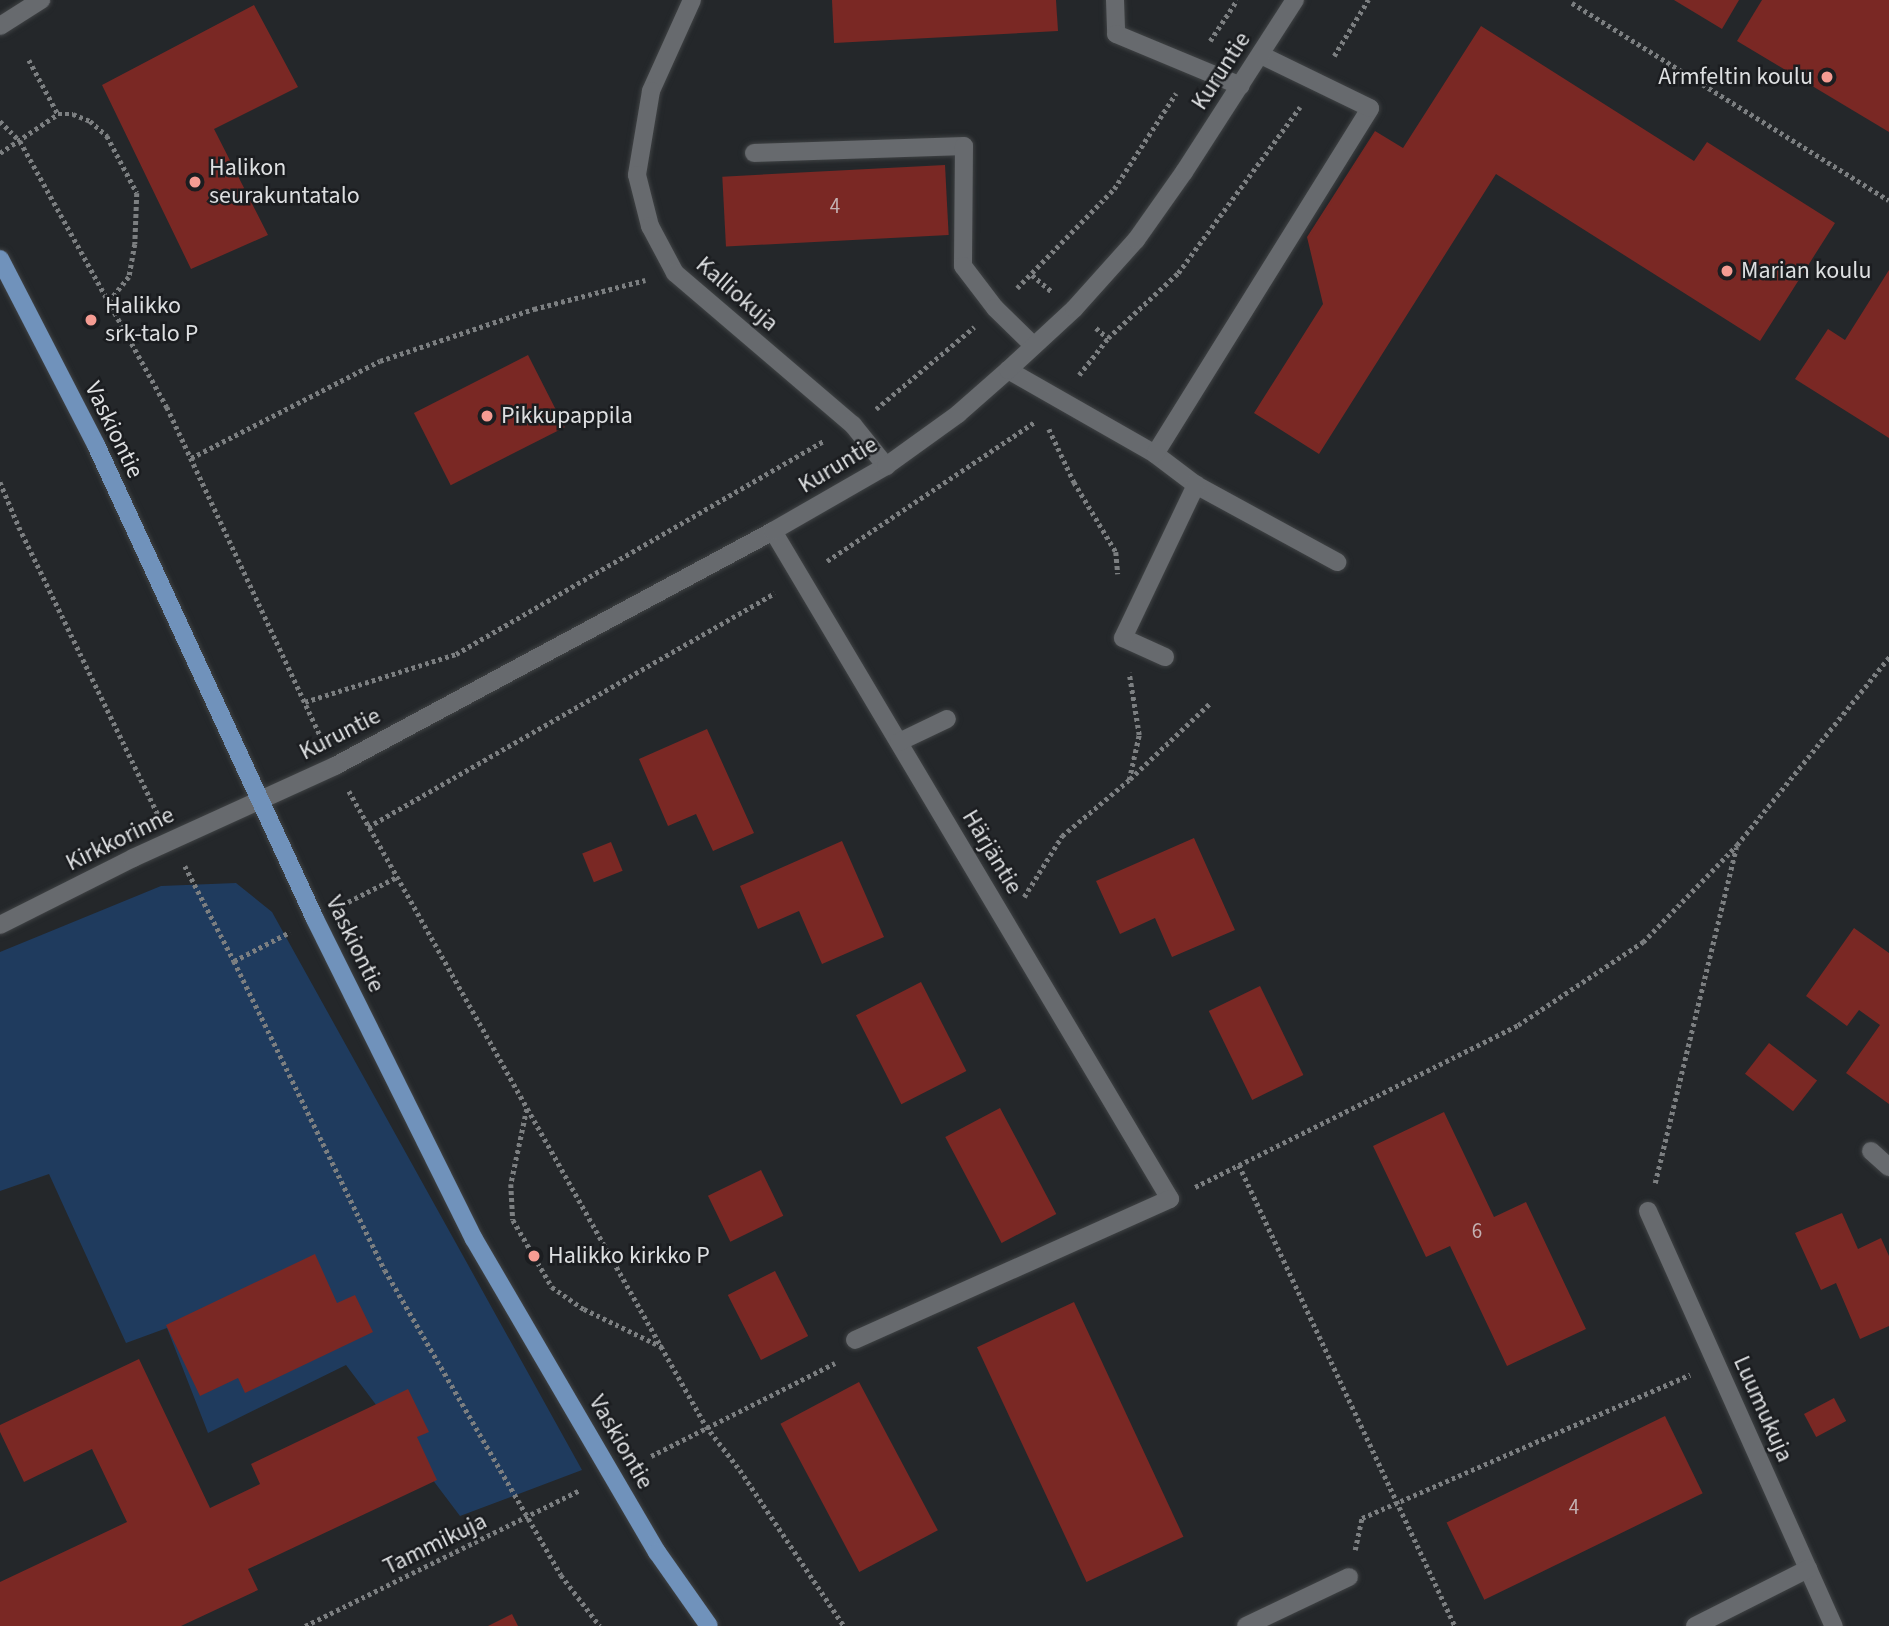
<!DOCTYPE html>
<html>
<head>
<meta charset="utf-8">
<style>
	body { margin:0 }
	#map { position:relative; width:1889px; height:1626px; overflow:hidden; background:#24272a; font-family:"Source Sans 3",sans-serif }
	div>[style] { position:absolute }
	.green>* { inset:0; background:#1f3b5e }
	.building>* { inset:0; background:#7a2824; transform-origin:0 0 }
	.path>* { height:4.5px; margin-top:-2.25px; transform-origin:0; background:repeating-linear-gradient(90deg,#7c7f81 0 3.5px,transparent 0 7px) }
	.roads { filter:drop-shadow(0 0 2px #3f4244) drop-shadow(0 0 2px #3f4244) }
	.minor>* { height:18px; margin:-9px; padding:0 9px; transform-origin:9px; border-radius:9px; background:#676a6e }
	.major>* { height:18px; margin:-9px; padding:0 9px; transform-origin:9px; border-radius:9px; background:#7092bb }
	.dots>* { width:19px; height:19px; translate:-50% -50%; box-sizing:border-box; border:4px solid #1b1d20; border-radius:50% }
	span { translate:-50% -50%; white-space:nowrap; text-align:center; line-height:1.15; -webkit-text-stroke:5px #1b1d20; paint-order:stroke }
	.number-label { font-size:21px; color:#c4b1b2 }
	.number-label span { -webkit-text-stroke-width:0 }
	.street-label { font-size:24px; color:#dddfe1 }
	.poi-label { font-size:24px; color:#dddfe1 }
	.right { translate:-100% -50%; text-align:right }
	.left { translate:0 -50%; text-align:left }
</style>
</head>
<body>
<div id="map">
	<div class="green">
		<div style="clip-path:polygon(236px 883px,272px 912px,582px 1470px,460px 1516px,346px 1365px,208px 1433px,167px 1328px,126px 1343px,49px 1174px,0 1191px,0 952px,161px 886px)"></div>
	</div>
	<div class="building">
		<div style="clip-path:polygon(832px 0,1056px 0,1058px 31px,834px 43px)"></div>
		<div style="clip-path:polygon(1674px 0,1739px 0,1722px 29px)"></div>
		<div style="clip-path:polygon(1762px 0,1889px 0,1889px 132px,1737px 41px)"></div>
		<div style="clip-path:polygon(254px 5px,298px 87px,214px 129px,268px 235px,191px 269px,102px 85px)"></div>
		<div style="clip-path:polygon(1481px 26px,1694px 161px,1707px 142px,1835px 223px,1760px 341px,1496px 174px,1319px 454px,1254px 413px,1323px 304px,1307px 237px,1375px 131px,1403px 148px)"></div>
		<div style="left:945px;top:165px;width:70px;height:223px;rotate:87deg"></div>
		<div style="clip-path:polygon(1889px 270px,1889px 438px,1795px 379px,1828px 329px,1845px 340px)"></div>
		<div style="left:528px;top:355px;width:81px;height:128px;rotate:63deg"></div>
		<div style="clip-path:polygon(707px 729px,754px 833px,713px 851px,696px 814px,668px 826px,639px 759px)"></div>
		<div style="clip-path:polygon(1194px 838px,1235px 930px,1172px 957px,1155px 918px,1120px 934px,1096px 881px)"></div>
		<div style="clip-path:polygon(842px 841px,884px 937px,822px 964px,799px 911px,758px 929px,740px 886px)"></div>
		<div style="left:611px;top:842px;width:31px;height:31px;rotate:68deg"></div>
		<div style="clip-path:polygon(1854px 928px,1889px 953px,1889px 1104px,1846px 1073px,1880px 1025px,1859px 1010px,1847px 1026px,1806px 996px)"></div>
		<div style="left:921px;top:982px;width:100px;height:73px;rotate:63deg"></div>
		<div style="left:1260px;top:986px;width:99px;height:57px;rotate:64deg"></div>
		<div style="left:1769px;top:1043px;width:61px;height:39px;rotate:38deg"></div>
		<div style="left:1000px;top:1108px;width:120px;height:62px;rotate:62deg"></div>
		<div style="clip-path:polygon(1444px 1112px,1494px 1217px,1526px 1202px,1586px 1329px,1507px 1366px,1450px 1246px,1426px 1257px,1373px 1146px)"></div>
		<div style="left:761px;top:1170px;width:51px;height:59px;rotate:64deg"></div>
		<div style="clip-path:polygon(1842px 1213px,1858px 1249px,1881px 1238px,1889px 1256px,1889px 1326px,1860px 1339px,1836px 1283px,1821px 1290px,1795px 1233px)"></div>
		<div style="clip-path:polygon(315px 1254px,337px 1303px,355px 1295px,373px 1332px,245px 1393px,238px 1378px,200px 1396px,166px 1325px)"></div>
		<div style="left:775px;top:1271px;width:73px;height:53px;rotate:63deg"></div>
		<div style="left:1074px;top:1302px;width:259px;height:107px;rotate:65deg"></div>
		<div style="clip-path:polygon(139px 1359px,210px 1508px,260px 1484px,251px 1464px,408px 1389px,429px 1432px,417px 1437px,437px 1480px,248px 1569px,258px 1590px,181px 1626px,0 1626px,0 1582px,127px 1522px,92px 1449px,24px 1482px,0 1432px,0 1425px)"></div>
		<div style="left:859px;top:1382px;width:168px;height:89px;rotate:62deg"></div>
		<div style="left:1834px;top:1398px;width:26px;height:34px;rotate:62deg"></div>
		<div style="left:1665px;top:1416px;width:86px;height:243px;rotate:64deg"></div>
		<div style="clip-path:polygon(512px 1614px,518px 1626px,488px 1626px)"></div>
	</div>
	<div class="path">
		<div style="left:1572px;top:3px;width:373px;rotate:31.9deg"></div>
		<div style="left:1210px;top:41px;width:49px;rotate:-56.6deg"></div>
		<div style="left:1334px;top:56px;width:66px;rotate:-58.7deg"></div>
		<div style="left:29px;top:60px;width:61px;rotate:61.8deg"></div>
		<div style="left:0;top:121px;width:28px;rotate:45deg"></div>
		<div style="left:20px;top:141px;width:304px;rotate:61.1deg"></div>
		<div style="left:167px;top:407px;width:366px;rotate:65deg"></div>
		<div style="left:0;top:153px;width:70px;rotate:-33.9deg"></div>
		<div style="left:58px;top:114px;width:15px"></div>
		<div style="left:73px;top:114px;width:18px;rotate:22deg"></div>
		<div style="left:90px;top:121px;width:23px;rotate:41deg"></div>
		<div style="left:107px;top:136px;width:64px;rotate:62.2deg"></div>
		<div style="left:137px;top:193px;width:51px;rotate:92.2deg"></div>
		<div style="left:135px;top:244px;width:34px;rotate:100deg"></div>
		<div style="left:129px;top:277px;width:32px;rotate:129deg"></div>
		<div style="left:1032px;top:275px;width:25px;rotate:40deg"></div>
		<div style="left:1017px;top:288px;width:139px;rotate:-45.6deg"></div>
		<div style="left:1114px;top:189px;width:114px;rotate:-57.1deg"></div>
		<div style="left:1096px;top:328px;width:16px;rotate:40deg"></div>
		<div style="left:1079px;top:375px;width:47px;rotate:-51.9deg"></div>
		<div style="left:1108px;top:338px;width:96px;rotate:-42.9deg"></div>
		<div style="left:1178px;top:273px;width:206px;rotate:-53.7deg"></div>
		<div style="left:876px;top:409px;width:128px;rotate:-39.9deg"></div>
		<div style="left:1049px;top:429px;width:59px;rotate:64.7deg"></div>
		<div style="left:1074px;top:482px;width:82px;rotate:59deg"></div>
		<div style="left:1116px;top:552px;width:22px;rotate:85deg"></div>
		<div style="left:191px;top:458px;width:212px;rotate:-27.2deg"></div>
		<div style="left:380px;top:361px;width:163px;rotate:-18.7deg"></div>
		<div style="left:534px;top:309px;width:115px;rotate:-14.6deg"></div>
		<div style="left:0;top:482px;width:49px;rotate:67.1deg"></div>
		<div style="left:19px;top:527px;width:320px;rotate:64.2deg"></div>
		<div style="left:827px;top:561px;width:250px;rotate:-33.8deg"></div>
		<div style="left:305px;top:702px;width:158px;rotate:-17.6deg"></div>
		<div style="left:456px;top:654px;width:425px;rotate:-30.1deg"></div>
		<div style="left:1130px;top:779px;width:112px;rotate:-43.5deg"></div>
		<div style="left:349px;top:791px;width:728px;rotate:60.66deg"></div>
		<div style="left:706px;top:1426px;width:56px;rotate:52.3deg"></div>
		<div style="left:740px;top:1470px;width:187px;rotate:56.3deg"></div>
		<div style="left:368px;top:827px;width:469px;rotate:-29.9deg"></div>
		<div style="left:185px;top:866px;width:107px;rotate:62.7deg"></div>
		<div style="left:234px;top:961px;width:344px;rotate:64deg"></div>
		<div style="left:385px;top:1270px;width:352px;rotate:60deg"></div>
		<div style="left:561px;top:1575px;width:64px;rotate:52.6deg"></div>
		<div style="left:1024px;top:897px;width:72px;rotate:-58.1deg"></div>
		<div style="left:1062px;top:836px;width:87px;rotate:-39.9deg"></div>
		<div style="left:1129px;top:780px;width:46px;rotate:-77.5deg"></div>
		<div style="left:1139px;top:735px;width:63px;rotate:-99.2deg"></div>
		<div style="left:342px;top:905px;width:62px;rotate:-27deg"></div>
		<div style="left:234px;top:961px;width:63px;rotate:-27.4deg"></div>
		<div style="left:527px;top:1109px;width:77px;rotate:102deg"></div>
		<div style="left:511px;top:1184px;width:36px;rotate:87deg"></div>
		<div style="left:513px;top:1220px;width:78px;rotate:59.8deg"></div>
		<div style="left:552px;top:1287px;width:39px;rotate:35deg"></div>
		<div style="left:584px;top:1309px;width:87px;rotate:26deg"></div>
		<div style="left:1239px;top:1165px;width:509px;rotate:64.89deg"></div>
		<div style="left:1655px;top:1183px;width:345px;rotate:-76.4deg"></div>
		<div style="left:1195px;top:1187px;width:361px;rotate:-26.6deg"></div>
		<div style="left:1518px;top:1025px;width:150px;rotate:-33.6deg"></div>
		<div style="left:1643px;top:942px;width:135px;rotate:-45.9deg"></div>
		<div style="left:1737px;top:845px;width:242px;rotate:-51deg"></div>
		<div style="left:651px;top:1456px;width:206px;rotate:-26.8deg"></div>
		<div style="left:1355px;top:1550px;width:33px;rotate:-78deg"></div>
		<div style="left:1362px;top:1518px;width:358px;rotate:-23.6deg"></div>
		<div style="left:305px;top:1626px;width:305px;rotate:-26.3deg"></div>
	</div>
	<div class="roads">
		<div class="minor">
			<div style="left:692px;top:0;width:100px;rotate:114.3deg"></div>
			<div style="left:651px;top:91px;width:85px;rotate:99.5deg"></div>
			<div style="left:637px;top:175px;width:53px;rotate:75.7deg"></div>
			<div style="left:650px;top:226px;width:53px;rotate:62deg"></div>
			<div style="left:675px;top:273px;width:234px;rotate:40.5deg"></div>
			<div style="left:853px;top:425px;width:53px;rotate:51.2deg"></div>
			<div style="left:1115px;top:0;width:34px;rotate:88deg"></div>
			<div style="left:1116px;top:34px;width:135px;rotate:22.6deg"></div>
			<div style="left:0;top:26px;width:49px;rotate:-32.4deg"></div>
			<div style="left:754px;top:153px;width:210px;rotate:-1.9deg"></div>
			<div style="left:964px;top:146px;width:120px;rotate:90.5deg"></div>
			<div style="left:963px;top:266px;width:53px;rotate:52.7deg"></div>
			<div style="left:995px;top:308px;width:54px;rotate:44.3deg"></div>
			<div style="left:1008px;top:370px;width:169px;rotate:29.7deg"></div>
			<div style="left:1155px;top:454px;width:51px;rotate:37.1deg"></div>
			<div style="left:1196px;top:485px;width:161px;rotate:28.6deg"></div>
			<div style="left:1155px;top:454px;width:407px;rotate:-58.1deg"></div>
			<div style="left:1370px;top:108px;width:121px;rotate:-154.1deg"></div>
			<div style="left:773px;top:531px;width:777px;rotate:59.28deg"></div>
			<div style="left:1170px;top:1199px;width:345px;rotate:155.9deg"></div>
			<div style="left:1165px;top:657px;width:46px;rotate:-155.7deg"></div>
			<div style="left:1123px;top:638px;width:170px;rotate:-64.5deg"></div>
			<div style="left:899px;top:742px;width:53px;rotate:-25.6deg"></div>
			<div style="left:0;top:925px;width:149px;rotate:-26.7deg"></div>
			<div style="left:133px;top:858px;width:222px;rotate:-24.5deg"></div>
			<div style="left:335px;top:766px;width:497px;rotate:-28.2deg"></div>
			<div style="left:773px;top:531px;width:130px;rotate:-29.9deg"></div>
			<div style="left:886px;top:466px;width:89px;rotate:-35.8deg"></div>
			<div style="left:958px;top:414px;width:67px;rotate:-41.3deg"></div>
			<div style="left:1008px;top:370px;width:90px;rotate:-42.7deg"></div>
			<div style="left:1074px;top:309px;width:93px;rotate:-48.1deg"></div>
			<div style="left:1136px;top:240px;width:83px;rotate:-54.8deg"></div>
			<div style="left:1184px;top:172px;width:205px;rotate:-57.2deg"></div>
			<div style="left:1871px;top:1151px;width:24px;rotate:42deg"></div>
			<div style="left:1648px;top:1211px;width:455px;rotate:65.9deg"></div>
			<div style="left:1246px;top:1626px;width:114px;rotate:-25.4deg"></div>
			<div style="left:1695px;top:1626px;width:127px;rotate:-26.8deg"></div>
		</div>
		<div class="major">
			<div style="left:0;top:259px;width:209px;rotate:62.7deg"></div>
			<div style="left:96px;top:445px;width:522px;rotate:65.2deg"></div>
			<div style="left:315px;top:919px;width:357px;rotate:63.6deg"></div>
			<div style="left:474px;top:1239px;width:363px;rotate:59.7deg"></div>
			<div style="left:657px;top:1552px;width:90px;rotate:54.9deg"></div>
		</div>
	</div>
	<div class="dots">
		<div style="left:1827px;top:77px;background:#f59c93"></div>
		<div style="left:195px;top:182px;background:#f59c93"></div>
		<div style="left:1727px;top:271px;background:#f59c93"></div>
		<div style="left:91px;top:320px;background:#f59c93"></div>
		<div style="left:487px;top:416px;background:#f59c93"></div>
		<div style="left:534px;top:1256px;background:#f59c93"></div>
	</div>
	<div class="number-label">
		<span style="left:835px;top:206px">4</span>
		<span style="left:1477px;top:1231px">6</span>
		<span style="left:1574px;top:1507px">4</span>
	</div>
	<div class="street-label">
		<span style="left:1221px;top:71px;rotate:-57deg">Kuruntie</span>
		<span style="left:737px;top:294px;rotate:41deg">Kalliokuja</span>
		<span style="left:114px;top:430px;rotate:64deg">Vaskiontie</span>
		<span style="left:838px;top:465px;rotate:-31deg">Kuruntie</span>
		<span style="left:340px;top:734px;rotate:-27deg">Kuruntie</span>
		<span style="left:120px;top:839px;rotate:-26deg">Kirkkorinne</span>
		<span style="left:992px;top:852px;rotate:59deg">Härjäntie</span>
		<span style="left:355px;top:944px;rotate:64deg">Vaskiontie</span>
		<span style="left:1763px;top:1409px;rotate:66deg">Luumukuja</span>
		<span style="left:621px;top:1442px;rotate:60deg">Vaskiontie</span>
		<span style="left:435px;top:1544px;rotate:-26deg">Tammikuja</span>
	</div>
	<div class="poi-label">
		<span class="right" style="left:1813px;top:77px">Armfeltin koulu</span>
		<span class="left" style="left:209px;top:182px">Halikon<br>seurakuntatalo</span>
		<span class="left" style="left:1741px;top:271px">Marian koulu</span>
		<span class="left" style="left:105px;top:320px">Halikko<br>srk-talo P</span>
		<span class="left" style="left:501px;top:416px">Pikkupappila</span>
		<span class="left" style="left:548px;top:1256px">Halikko kirkko P</span>
	</div>
</div>
</body>
</html>
